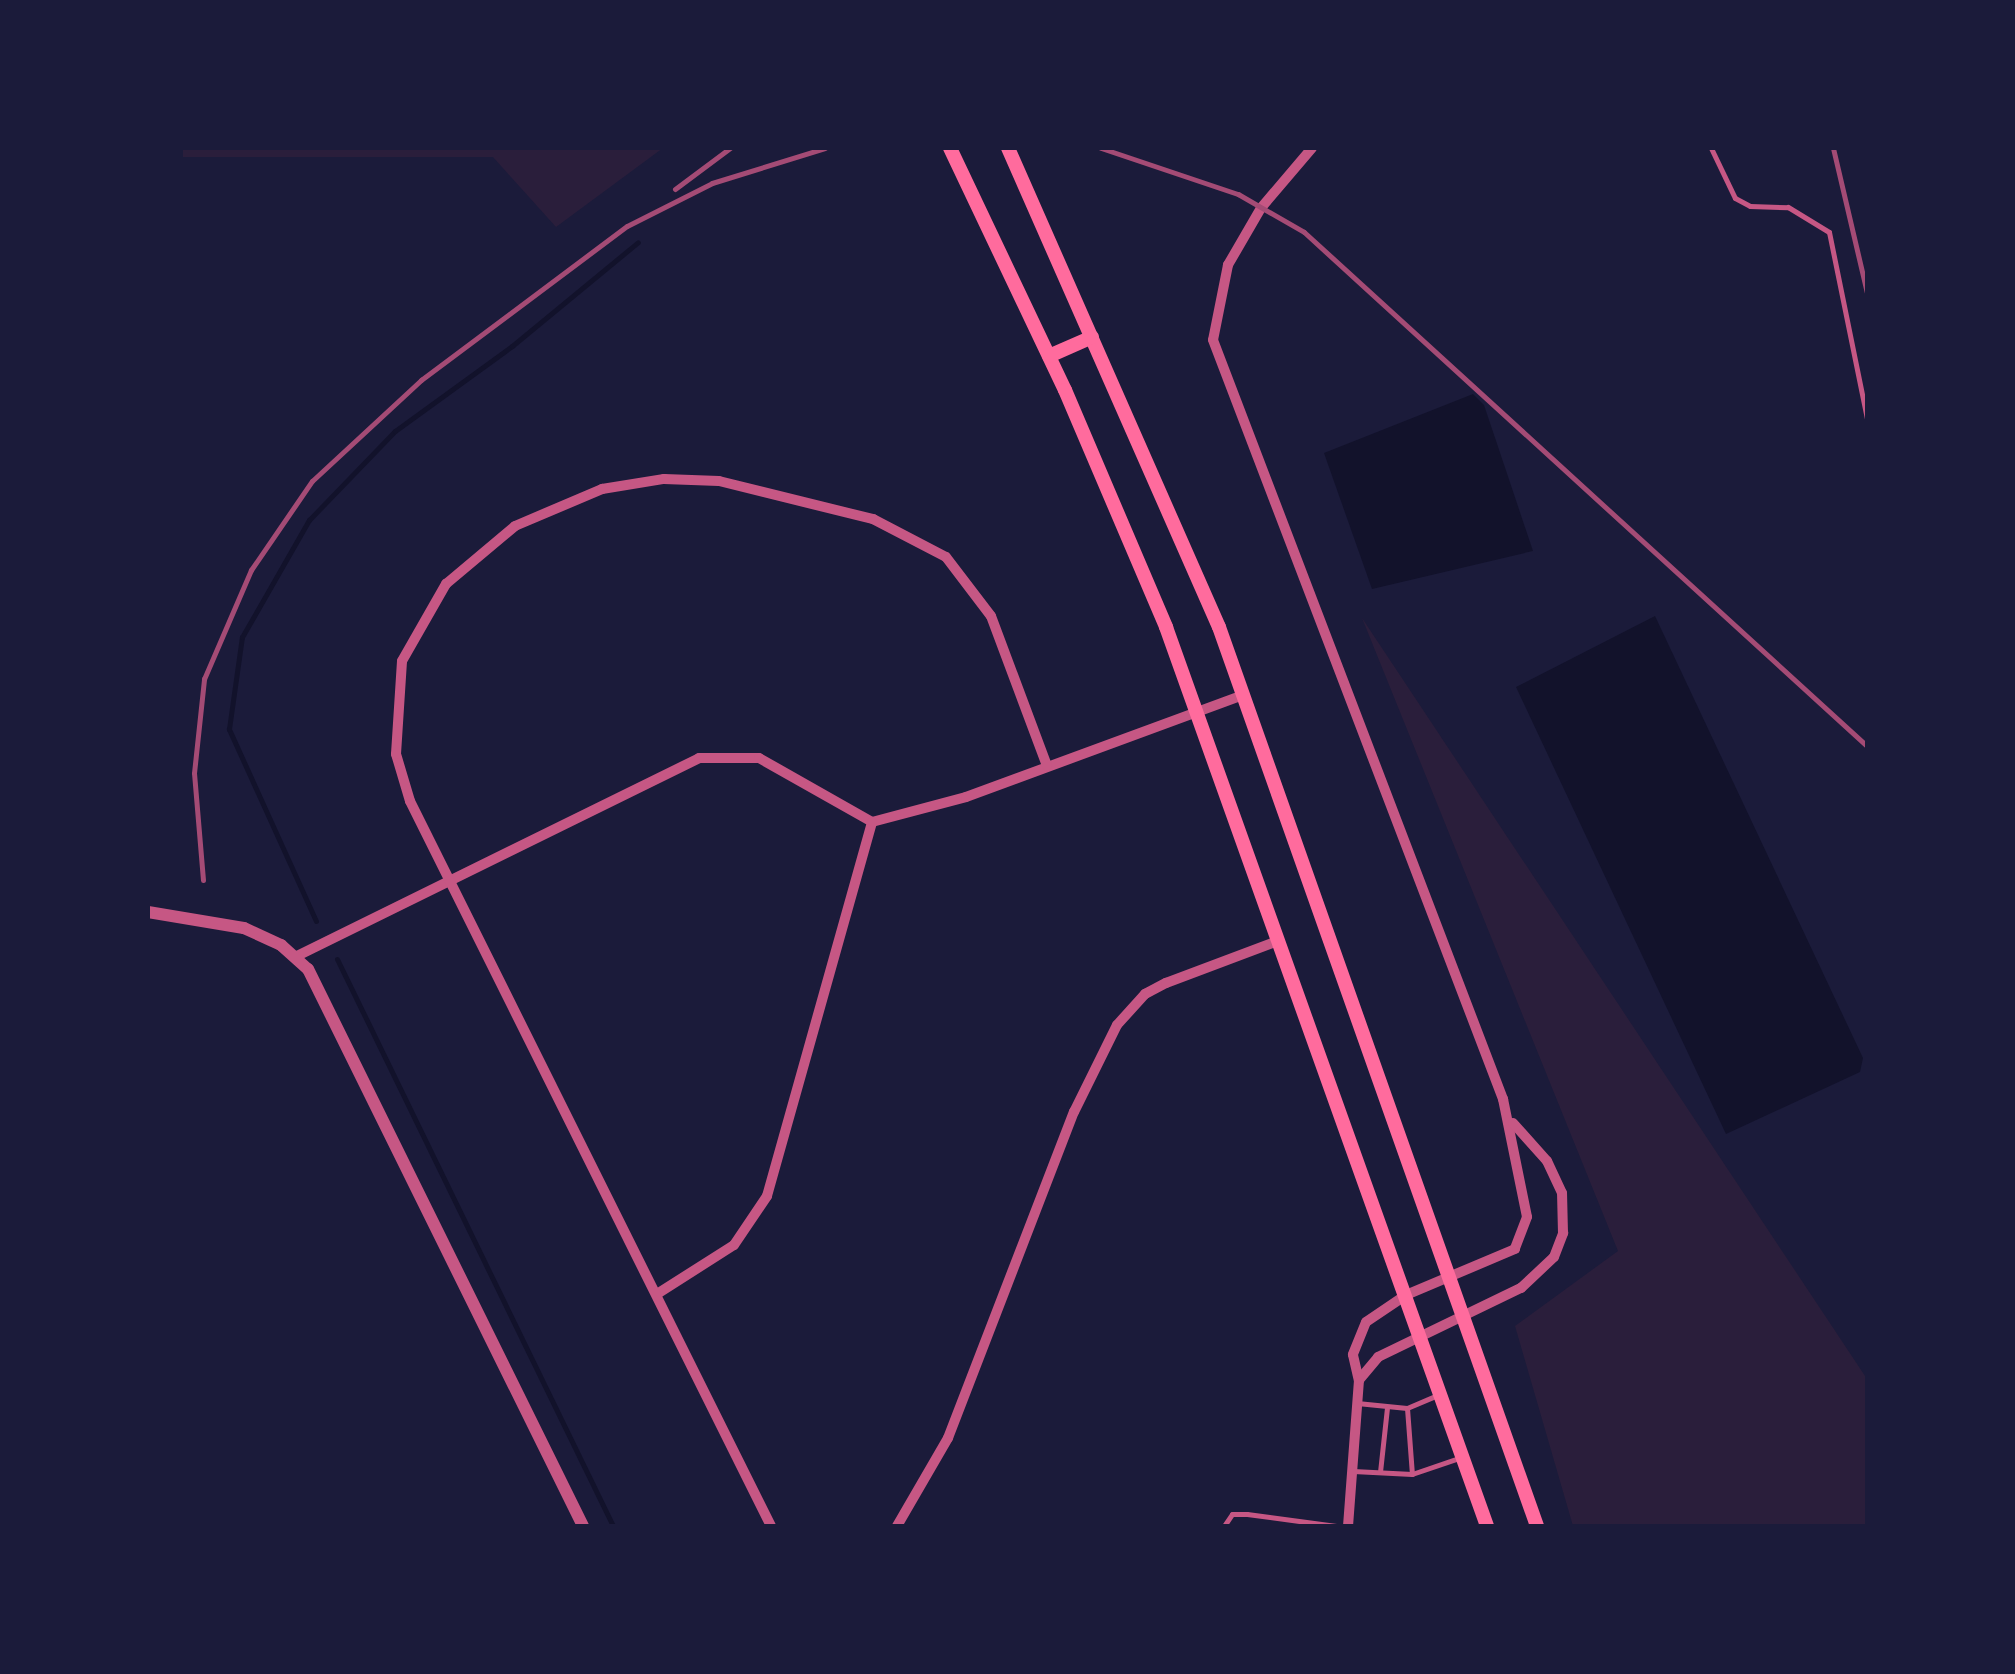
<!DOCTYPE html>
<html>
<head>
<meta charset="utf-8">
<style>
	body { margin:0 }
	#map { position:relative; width:2015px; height:1674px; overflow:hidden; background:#1b1b3a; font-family:Cabin,sans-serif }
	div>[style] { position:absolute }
	.green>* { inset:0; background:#2a1e3b }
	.water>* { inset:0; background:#12122b }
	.stream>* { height:5px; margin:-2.5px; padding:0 2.5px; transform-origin:2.5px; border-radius:2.5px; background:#12122b }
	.service>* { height:5px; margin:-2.5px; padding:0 2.5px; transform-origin:2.5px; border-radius:2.5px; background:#c65784 }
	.minor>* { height:10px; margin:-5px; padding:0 5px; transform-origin:5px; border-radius:5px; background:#c65784 }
	.tertiary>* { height:12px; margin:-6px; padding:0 6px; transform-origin:6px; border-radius:6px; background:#c65784 }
	.secondary>* { height:14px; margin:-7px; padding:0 7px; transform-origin:7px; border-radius:7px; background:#ff6b9d }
	.rail>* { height:5px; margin:-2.5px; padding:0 2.5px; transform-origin:2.5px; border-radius:2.5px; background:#a44b75 }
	span { translate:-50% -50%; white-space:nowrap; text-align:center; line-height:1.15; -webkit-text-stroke:8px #1b1b3a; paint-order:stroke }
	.frame { position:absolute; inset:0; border:150px solid #1b1b3a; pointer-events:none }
</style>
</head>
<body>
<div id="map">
	<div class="green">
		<div style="clip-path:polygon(183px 148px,663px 148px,556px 227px,493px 157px,183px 157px)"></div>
		<div style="clip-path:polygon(1362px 618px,1867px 1379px,1867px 1526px,1573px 1526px,1515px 1326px,1618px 1251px)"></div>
	</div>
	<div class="water">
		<div style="clip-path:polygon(1473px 394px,1484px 405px,1533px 551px,1372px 589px,1324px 453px)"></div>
		<div style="clip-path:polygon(1655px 616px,1863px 1058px,1860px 1072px,1726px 1134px,1516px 687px)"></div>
	</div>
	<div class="stream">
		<div style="left:316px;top:921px;width:211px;rotate:-114.4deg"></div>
		<div style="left:229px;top:729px;width:93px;rotate:-82deg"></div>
		<div style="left:242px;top:637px;width:135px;rotate:-60.2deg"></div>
		<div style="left:309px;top:520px;width:124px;rotate:-46deg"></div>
		<div style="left:395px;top:431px;width:145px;rotate:-36deg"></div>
		<div style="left:512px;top:346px;width:163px;rotate:-39.5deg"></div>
		<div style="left:337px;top:959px;width:631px;rotate:64.04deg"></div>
	</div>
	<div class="service">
		<div style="left:1711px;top:148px;width:55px;rotate:64.4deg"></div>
		<div style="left:1735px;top:198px;width:17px;rotate:28deg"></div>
		<div style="left:1750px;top:206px;width:38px;rotate:2deg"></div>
		<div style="left:1788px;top:207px;width:48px;rotate:31.4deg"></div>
		<div style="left:1829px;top:232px;width:196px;rotate:78.5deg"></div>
		<div style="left:1357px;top:1403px;width:50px;rotate:5.7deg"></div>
		<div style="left:1407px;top:1408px;width:33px;rotate:-23deg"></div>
		<div style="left:1407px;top:1408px;width:66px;rotate:85.7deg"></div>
		<div style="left:1353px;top:1471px;width:59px;rotate:2.9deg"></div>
		<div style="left:1412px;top:1474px;width:50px;rotate:-18.8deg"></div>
		<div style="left:1380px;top:1472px;width:64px;rotate:-83.8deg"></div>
		<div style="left:1224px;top:1526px;width:14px;rotate:-56deg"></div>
		<div style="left:1232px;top:1514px;width:15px"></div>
		<div style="left:1247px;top:1514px;width:90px;rotate:7.7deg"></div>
	</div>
	<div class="minor">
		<div style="left:1312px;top:148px;width:79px;rotate:130.4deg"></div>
		<div style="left:1261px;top:208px;width:66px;rotate:120.1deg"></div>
		<div style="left:1228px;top:265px;width:76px;rotate:101.3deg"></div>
		<div style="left:1213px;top:340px;width:813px;rotate:69.09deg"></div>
		<div style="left:1503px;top:1099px;width:120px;rotate:78.5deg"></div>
		<div style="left:1527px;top:1217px;width:34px;rotate:111deg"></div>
		<div style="left:1515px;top:1249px;width:118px;rotate:157.1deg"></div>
		<div style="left:1406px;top:1295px;width:48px;rotate:146deg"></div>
		<div style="left:1366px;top:1322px;width:35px;rotate:112deg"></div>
		<div style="left:1353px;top:1355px;width:26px;rotate:77deg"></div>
		<div style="left:1359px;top:1380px;width:146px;rotate:94.3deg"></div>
		<div style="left:297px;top:956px;width:448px;rotate:-26.2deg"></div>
		<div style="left:699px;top:758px;width:60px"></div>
		<div style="left:759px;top:758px;width:130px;rotate:29.5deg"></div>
		<div style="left:872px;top:822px;width:97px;rotate:-14.9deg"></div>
		<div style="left:966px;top:797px;width:295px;rotate:-20.2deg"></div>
		<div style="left:657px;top:1294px;width:91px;rotate:-32.5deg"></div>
		<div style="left:734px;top:1245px;width:59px;rotate:-56deg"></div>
		<div style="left:767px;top:1196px;width:388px;rotate:-74.3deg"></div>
		<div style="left:1359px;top:1380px;width:30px;rotate:-50deg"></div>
		<div style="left:1378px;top:1357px;width:159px;rotate:-25.8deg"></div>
		<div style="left:1521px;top:1288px;width:45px;rotate:-43.2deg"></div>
		<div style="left:1554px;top:1257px;width:26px;rotate:-69deg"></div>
		<div style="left:1563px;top:1233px;width:40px;rotate:-91.4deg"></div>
		<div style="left:1562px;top:1193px;width:35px;rotate:-115deg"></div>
		<div style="left:1547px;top:1161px;width:51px;rotate:-131.8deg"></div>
		<div style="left:771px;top:1526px;width:810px;rotate:-116.47deg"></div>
		<div style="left:410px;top:801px;width:49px;rotate:-106.6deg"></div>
		<div style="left:396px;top:754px;width:93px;rotate:-86.3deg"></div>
		<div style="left:402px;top:661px;width:89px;rotate:-60.3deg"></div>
		<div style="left:446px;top:584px;width:90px;rotate:-40deg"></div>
		<div style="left:515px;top:526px;width:95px;rotate:-23deg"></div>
		<div style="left:602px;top:489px;width:63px;rotate:-9.2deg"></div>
		<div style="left:664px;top:479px;width:55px;rotate:2.1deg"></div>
		<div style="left:719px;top:481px;width:159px;rotate:13.9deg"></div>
		<div style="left:873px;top:519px;width:82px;rotate:27.5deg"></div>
		<div style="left:946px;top:557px;width:74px;rotate:52.7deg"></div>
		<div style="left:991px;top:616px;width:160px;rotate:69.5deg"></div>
		<div style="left:897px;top:1526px;width:102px;rotate:-59.9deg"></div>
		<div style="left:948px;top:1438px;width:350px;rotate:-68.9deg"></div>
		<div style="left:1074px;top:1112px;width:97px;rotate:-63.7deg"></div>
		<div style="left:1117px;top:1025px;width:42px;rotate:-47.9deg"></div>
		<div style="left:1145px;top:994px;width:24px;rotate:-28deg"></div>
		<div style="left:1166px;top:983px;width:120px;rotate:-20.6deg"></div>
	</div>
	<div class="tertiary">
		<div style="left:148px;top:912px;width:97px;rotate:9.5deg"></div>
		<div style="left:244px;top:928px;width:41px;rotate:24.7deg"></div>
		<div style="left:281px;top:945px;width:36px;rotate:42deg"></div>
		<div style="left:308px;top:969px;width:621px;rotate:63.72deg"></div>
	</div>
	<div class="secondary">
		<div style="left:950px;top:148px;width:268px;rotate:64.6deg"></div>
		<div style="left:1065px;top:390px;width:258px;rotate:66.9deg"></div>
		<div style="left:1166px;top:627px;width:955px;rotate:70.35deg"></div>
		<div style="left:1008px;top:148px;width:523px;rotate:66.23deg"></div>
		<div style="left:1219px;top:627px;width:954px;rotate:70.52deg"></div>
		<div style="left:1049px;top:356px;width:47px;rotate:-23.8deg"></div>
	</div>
	<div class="rail">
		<div style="left:1101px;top:148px;width:145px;rotate:18.6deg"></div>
		<div style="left:1238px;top:194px;width:76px;rotate:29.9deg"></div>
		<div style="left:1304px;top:232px;width:764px;rotate:42.4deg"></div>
		<div style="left:1833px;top:148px;width:153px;rotate:76.8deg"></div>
		<div style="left:675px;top:189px;width:69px;rotate:-36.7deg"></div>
		<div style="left:203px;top:880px;width:107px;rotate:-94.8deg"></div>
		<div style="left:194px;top:773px;width:95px;rotate:-83.9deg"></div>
		<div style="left:204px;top:679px;width:119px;rotate:-66.7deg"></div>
		<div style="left:251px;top:570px;width:108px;rotate:-55.6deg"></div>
		<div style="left:312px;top:481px;width:149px;rotate:-42.8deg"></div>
		<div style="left:421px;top:380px;width:257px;rotate:-36.8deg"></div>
		<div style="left:627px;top:226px;width:95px;rotate:-26.8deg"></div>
		<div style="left:712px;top:183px;width:118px;rotate:-17.2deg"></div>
	</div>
	<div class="frame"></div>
</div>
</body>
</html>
